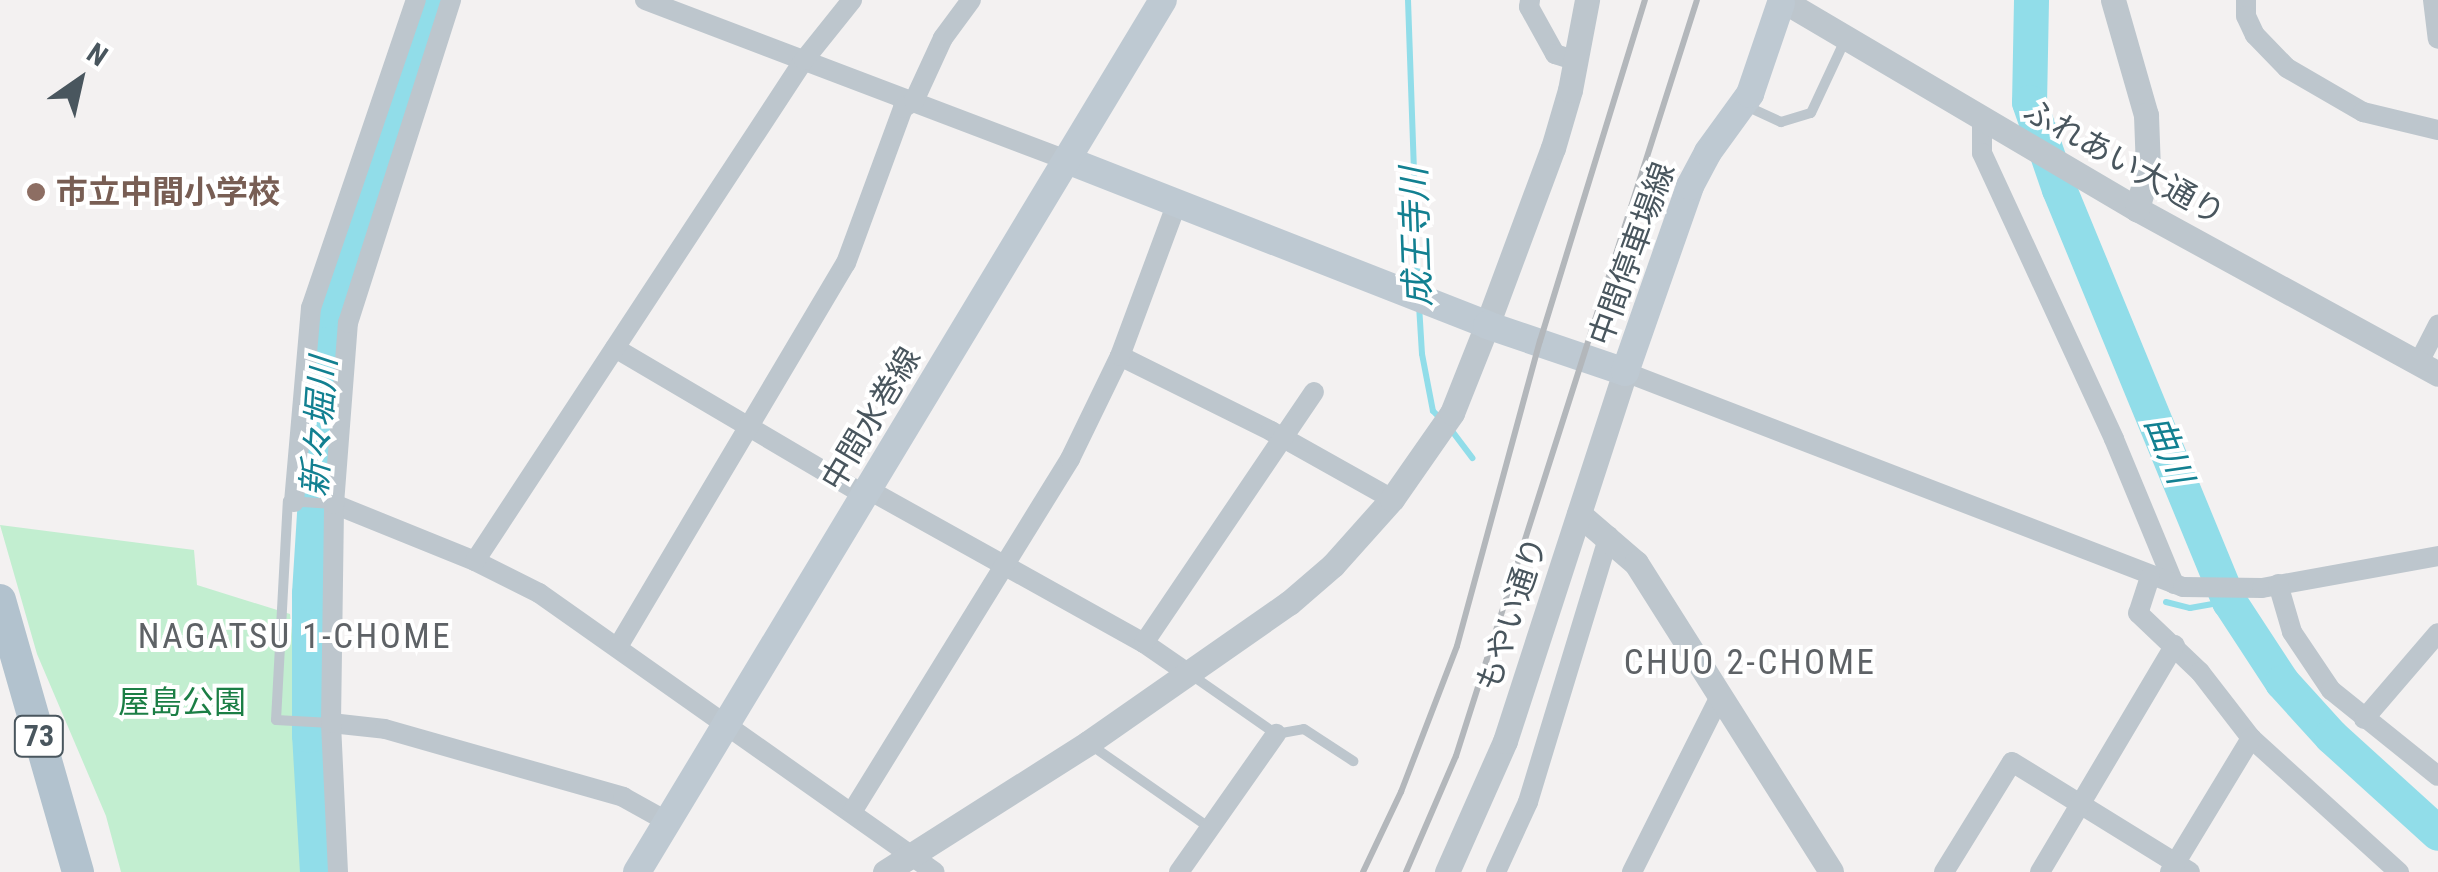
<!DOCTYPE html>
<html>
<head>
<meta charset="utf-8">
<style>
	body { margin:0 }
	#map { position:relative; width:2438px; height:872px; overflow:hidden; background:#f3f1f1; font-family:"Roboto Condensed","Noto Sans JP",sans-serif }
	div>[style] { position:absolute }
	.green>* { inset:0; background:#c2eed0 }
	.stream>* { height:6px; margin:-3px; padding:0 3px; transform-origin:3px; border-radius:3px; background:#91dde9 }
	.river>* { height:35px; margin:-17.5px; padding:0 17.5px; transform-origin:17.5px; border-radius:17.5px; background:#91dde9 }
	.service>* { height:10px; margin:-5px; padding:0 5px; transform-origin:5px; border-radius:5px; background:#bdc6cd }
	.minor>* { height:20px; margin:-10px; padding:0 10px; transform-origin:10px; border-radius:10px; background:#bdc6cd }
	.tertiary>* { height:25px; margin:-12.5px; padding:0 12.5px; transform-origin:12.5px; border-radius:12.5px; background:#bdc6cd }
	.secondary>* { height:28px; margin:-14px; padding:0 14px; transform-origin:14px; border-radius:14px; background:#bec9d2 }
	.primary>* { height:32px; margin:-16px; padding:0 16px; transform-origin:16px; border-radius:16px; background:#b2c2ce }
	.rail>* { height:6px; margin:-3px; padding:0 3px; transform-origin:3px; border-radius:3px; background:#b3b7bb }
	.dots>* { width:28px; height:28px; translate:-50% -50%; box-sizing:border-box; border:5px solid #fff; border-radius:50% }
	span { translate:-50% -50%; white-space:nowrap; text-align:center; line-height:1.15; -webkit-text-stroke:8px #fff; paint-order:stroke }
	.shield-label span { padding:2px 8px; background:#fff; border:2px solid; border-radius:8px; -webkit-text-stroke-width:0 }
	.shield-label { font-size:30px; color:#49565e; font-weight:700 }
	.street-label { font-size:32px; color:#49565e }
	.education-label { font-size:32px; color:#785e54; font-weight:700 }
	.left { translate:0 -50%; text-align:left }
	.park-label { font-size:32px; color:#1b7e45 }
	.water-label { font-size:35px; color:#128091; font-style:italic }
	.neighbourhood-label { font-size:35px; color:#5e6266; letter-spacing:2.5px }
	.north { position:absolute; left:30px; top:30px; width:100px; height:100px; -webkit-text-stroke:8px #fff; paint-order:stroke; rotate:34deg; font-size:28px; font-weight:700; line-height:40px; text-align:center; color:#49565e }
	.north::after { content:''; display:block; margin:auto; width:35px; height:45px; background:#49565e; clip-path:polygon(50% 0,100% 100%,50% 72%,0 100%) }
</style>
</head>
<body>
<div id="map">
	<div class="green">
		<div style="clip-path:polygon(0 525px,194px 550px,197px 585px,290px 614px,313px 872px,121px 872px,106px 816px,37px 654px)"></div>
	</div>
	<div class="stream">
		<div style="left:1408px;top:0;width:288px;rotate:88deg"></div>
		<div style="left:1419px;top:305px;width:49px;rotate:86.5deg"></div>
		<div style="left:1422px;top:354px;width:58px;rotate:79.1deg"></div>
		<div style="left:1433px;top:411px;width:10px;rotate:45deg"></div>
		<div style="left:1449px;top:427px;width:39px;rotate:53deg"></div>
		<div style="left:2166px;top:602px;width:25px;rotate:14deg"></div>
		<div style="left:2190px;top:608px;width:40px;rotate:-10deg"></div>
	</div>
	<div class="river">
		<div style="left:2031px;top:0;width:102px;rotate:91.1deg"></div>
		<div style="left:2029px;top:102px;width:92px;rotate:71deg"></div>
		<div style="left:2059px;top:189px;width:446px;rotate:67.6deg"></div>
		<div style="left:2229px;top:601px;width:97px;rotate:56.8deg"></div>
		<div style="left:2282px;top:682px;width:73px;rotate:47.8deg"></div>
		<div style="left:2331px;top:736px;width:144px;rotate:42.2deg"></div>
		<div style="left:317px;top:872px;width:137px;rotate:-93.3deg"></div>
		<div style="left:309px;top:735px;width:142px;rotate:-90deg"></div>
		<div style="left:309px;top:593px;width:284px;rotate:-86.4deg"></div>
		<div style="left:327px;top:310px;width:327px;rotate:-71.3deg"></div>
	</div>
	<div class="service">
		<div style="left:1744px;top:105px;width:41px;rotate:24.7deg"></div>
		<div style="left:1781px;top:122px;width:31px;rotate:-17deg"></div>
		<div style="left:1811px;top:113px;width:81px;rotate:-65deg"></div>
		<div style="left:1190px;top:674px;width:105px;rotate:34.9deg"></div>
		<div style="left:1276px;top:734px;width:28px;rotate:-10deg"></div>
		<div style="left:1304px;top:729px;width:59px;rotate:33.1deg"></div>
		<div style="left:331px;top:723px;width:55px;rotate:-176.9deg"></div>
		<div style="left:276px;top:720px;width:219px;rotate:-86.9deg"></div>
		<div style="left:288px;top:501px;width:45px;rotate:3.8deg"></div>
		<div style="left:1088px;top:743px;width:149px;rotate:34.9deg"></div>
	</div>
	<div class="minor">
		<div style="left:645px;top:0;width:451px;rotate:20.8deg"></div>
		<div style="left:1530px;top:0;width:7px;rotate:98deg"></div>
		<div style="left:1529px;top:7px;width:54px;rotate:61deg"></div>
		<div style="left:1555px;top:54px;width:22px;rotate:18deg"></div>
		<div style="left:2246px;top:0;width:16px;rotate:90deg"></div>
		<div style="left:2246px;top:16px;width:21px;rotate:65deg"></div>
		<div style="left:2255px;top:35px;width:46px;rotate:45.9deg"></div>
		<div style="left:2287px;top:68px;width:88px;rotate:30.1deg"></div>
		<div style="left:2363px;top:112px;width:77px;rotate:13.5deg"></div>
		<div style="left:2433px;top:0;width:39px;rotate:83deg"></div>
		<div style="left:1982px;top:120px;width:33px;rotate:90deg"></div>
		<div style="left:1982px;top:153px;width:315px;rotate:65.2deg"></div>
		<div style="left:2114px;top:439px;width:157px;rotate:67.5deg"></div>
		<div style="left:615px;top:348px;width:280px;rotate:30.5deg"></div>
		<div style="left:856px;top:490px;width:13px"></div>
		<div style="left:869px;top:490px;width:315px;rotate:29.1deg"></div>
		<div style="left:1144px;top:643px;width:55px;rotate:34.6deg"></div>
		<div style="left:1120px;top:356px;width:169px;rotate:26.4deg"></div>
		<div style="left:1271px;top:431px;width:139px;rotate:29.3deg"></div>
		<div style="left:2419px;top:362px;width:42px;rotate:-62.8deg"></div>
		<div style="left:1625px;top:372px;width:598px;rotate:21.07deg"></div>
		<div style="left:2183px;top:587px;width:79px;rotate:0.7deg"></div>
		<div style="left:2262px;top:588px;width:179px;rotate:-10.3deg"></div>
		<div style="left:294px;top:502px;width:195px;rotate:-85deg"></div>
		<div style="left:311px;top:308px;width:325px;rotate:-71.2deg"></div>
		<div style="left:334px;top:504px;width:152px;rotate:22deg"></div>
		<div style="left:475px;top:561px;width:72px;rotate:26.6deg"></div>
		<div style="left:539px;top:593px;width:484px;rotate:35.2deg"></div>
		<div style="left:475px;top:561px;width:599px;rotate:-56.71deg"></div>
		<div style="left:804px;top:60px;width:77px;rotate:-51.3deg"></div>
		<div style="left:2150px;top:577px;width:38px;rotate:108deg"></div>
		<div style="left:2138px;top:613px;width:86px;rotate:43.6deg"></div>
		<div style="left:2200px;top:672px;width:83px;rotate:52.3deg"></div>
		<div style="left:2251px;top:738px;width:200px;rotate:42.2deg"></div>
		<div style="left:2278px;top:584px;width:50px;rotate:73.7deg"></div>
		<div style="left:2292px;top:632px;width:70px;rotate:56.1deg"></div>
		<div style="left:2331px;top:690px;width:137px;rotate:38.8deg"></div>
		<div style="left:1144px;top:643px;width:303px;rotate:-55.9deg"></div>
		<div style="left:619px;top:645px;width:444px;rotate:-59.3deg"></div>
		<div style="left:846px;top:263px;width:165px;rotate:-69.8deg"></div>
		<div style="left:903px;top:108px;width:13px;rotate:-32deg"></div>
		<div style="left:914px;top:101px;width:69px;rotate:-65.3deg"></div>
		<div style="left:943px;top:38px;width:47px;rotate:-53.6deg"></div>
		<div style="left:2364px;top:719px;width:113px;rotate:-49.3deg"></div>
		<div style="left:331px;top:723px;width:54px;rotate:6.3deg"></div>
		<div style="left:385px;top:729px;width:248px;rotate:15.9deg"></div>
		<div style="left:623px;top:797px;width:51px;rotate:29.1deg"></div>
		<div style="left:852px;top:812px;width:415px;rotate:-58.3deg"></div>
		<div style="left:1070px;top:459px;width:114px;rotate:-64.1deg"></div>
		<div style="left:1120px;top:356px;width:163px;rotate:-69.6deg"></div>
		<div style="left:338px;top:872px;width:149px;rotate:-92.7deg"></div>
		<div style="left:331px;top:723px;width:219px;rotate:-89.2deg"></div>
		<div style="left:334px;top:504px;width:182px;rotate:-85.6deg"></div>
		<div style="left:348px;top:323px;width:339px;rotate:-72.3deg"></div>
		<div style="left:1179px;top:872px;width:169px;rotate:-54.9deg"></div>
		<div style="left:1496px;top:872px;width:77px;rotate:-65.4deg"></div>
		<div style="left:1528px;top:802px;width:278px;rotate:-73.1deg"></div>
		<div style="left:1632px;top:872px;width:195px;rotate:-63.4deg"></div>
		<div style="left:1944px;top:872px;width:129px;rotate:-58.3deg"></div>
		<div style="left:2012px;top:762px;width:209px;rotate:31.7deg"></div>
		<div style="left:2040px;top:872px;width:264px;rotate:-59.3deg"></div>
		<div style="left:2170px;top:872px;width:157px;rotate:-58.8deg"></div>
	</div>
	<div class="tertiary">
		<div style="left:1782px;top:0;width:412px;rotate:30.5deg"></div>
		<div style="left:2137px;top:209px;width:343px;rotate:28.7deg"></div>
		<div style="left:2113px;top:0;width:120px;rotate:74deg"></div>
		<div style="left:2146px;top:115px;width:55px;rotate:87.9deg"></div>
		<div style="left:2148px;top:170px;width:41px;rotate:105.8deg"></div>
		<div style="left:1579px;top:514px;width:75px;rotate:40.7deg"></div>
		<div style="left:1636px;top:563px;width:365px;rotate:57.7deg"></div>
		<div style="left:885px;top:872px;width:241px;rotate:-32.4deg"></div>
		<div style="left:1088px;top:743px;width:245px;rotate:-34.9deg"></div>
		<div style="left:1289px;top:603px;width:58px;rotate:-40.8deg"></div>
		<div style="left:1333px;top:565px;width:89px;rotate:-48.2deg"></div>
		<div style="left:1392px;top:499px;width:105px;rotate:-55.1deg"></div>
		<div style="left:1452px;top:413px;width:95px;rotate:-68.3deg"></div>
		<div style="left:1487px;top:325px;width:189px;rotate:-69.6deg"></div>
		<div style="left:1553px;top:148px;width:60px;rotate:-73.7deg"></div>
		<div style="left:1570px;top:90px;width:92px;rotate:-79.3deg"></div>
		<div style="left:1447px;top:872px;width:143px;rotate:-66.1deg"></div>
		<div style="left:1505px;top:741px;width:388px;rotate:-72deg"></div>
	</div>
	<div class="secondary">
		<div style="left:1067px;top:160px;width:451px;rotate:21.4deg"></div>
		<div style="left:1487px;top:325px;width:146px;rotate:18.8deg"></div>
		<div style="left:1625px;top:372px;width:197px;rotate:-70.7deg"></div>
		<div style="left:1690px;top:186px;width:38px;rotate:-62deg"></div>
		<div style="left:1708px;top:152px;width:72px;rotate:-54.1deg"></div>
		<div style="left:1750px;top:94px;width:96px;rotate:-71.2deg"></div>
		<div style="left:637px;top:872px;width:1018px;rotate:-58.9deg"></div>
	</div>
	<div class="primary">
		<div style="left:0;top:600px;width:283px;rotate:74deg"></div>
	</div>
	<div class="rail">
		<div style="left:1363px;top:872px;width:89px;rotate:-64.6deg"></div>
		<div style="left:1401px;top:792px;width:156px;rotate:-69deg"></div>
		<div style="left:1457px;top:646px;width:316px;rotate:-74.8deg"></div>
		<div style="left:1540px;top:341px;width:357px;rotate:-72.9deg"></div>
		<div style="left:1406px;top:872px;width:126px;rotate:-66.7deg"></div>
		<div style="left:1456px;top:756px;width:793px;rotate:-72.32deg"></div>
	</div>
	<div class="dots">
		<div style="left:36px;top:192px;background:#8d6e63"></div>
	</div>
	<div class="shield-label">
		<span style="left:39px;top:736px">73</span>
	</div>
	<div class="street-label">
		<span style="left:2124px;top:162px;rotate:29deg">ふれあい大通り</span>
		<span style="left:1632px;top:254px;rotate:-70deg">中間停車場線</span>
		<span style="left:871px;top:419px;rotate:-59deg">中間水巻線</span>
		<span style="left:1512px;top:614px;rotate:-72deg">もやい通り</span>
	</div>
	<div class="education-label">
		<span class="left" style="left:56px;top:192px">市立中間小学校</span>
	</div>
	<div class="park-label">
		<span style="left:182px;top:702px">屋島公園</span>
	</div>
	<div class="water-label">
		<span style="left:1417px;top:237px;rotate:-92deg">成王寺川</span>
		<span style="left:320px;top:427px;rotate:-86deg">新々堀川</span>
		<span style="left:2168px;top:450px;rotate:68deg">曲川</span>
	</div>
	<div class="neighbourhood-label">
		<span style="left:295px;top:637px">NAGATSU 1-CHOME</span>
		<span style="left:1750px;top:663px">CHUO 2-CHOME</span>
	</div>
	<div class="north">N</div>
</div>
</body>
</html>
